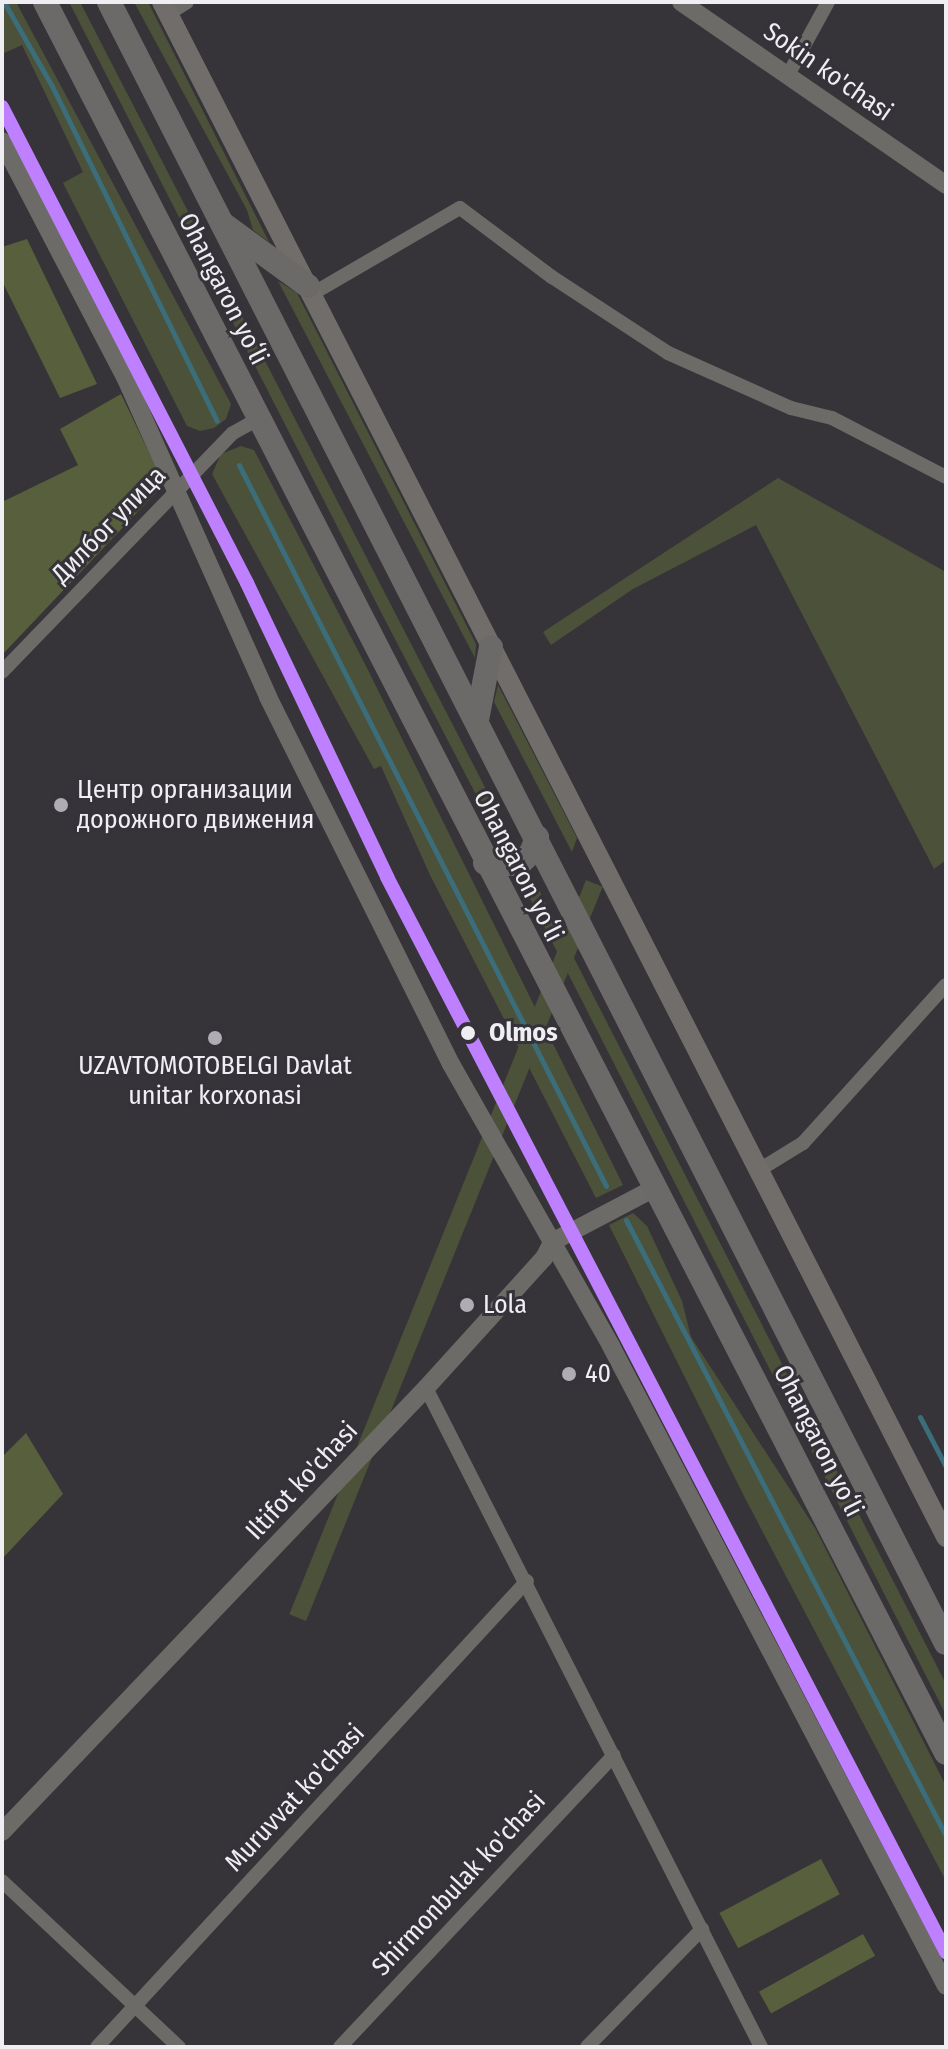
<!DOCTYPE html>
<html>
<head>
<meta charset="utf-8">
<style>
	body { margin:0 }
	#map { position:relative; width:948px; height:2049px; overflow:hidden; background:#363438; font-family:"Fira Sans Condensed",sans-serif }
	div>[style] { position:absolute }
	.green>* { inset:0; background:#4c513a; transform-origin:0 0 }
	.forest>* { inset:0; background:#575f3c; transform-origin:0 0 }
	.stream>* { height:5px; margin:-2.5px; padding:0 2.5px; transform-origin:2.5px; border-radius:2.5px; background:#3b6d7a }
	.minor>* { height:14px; margin:-7px; padding:0 7px; transform-origin:7px; border-radius:7px; background:#6d6b67 }
	.tertiary>* { height:18px; margin:-9px; padding:0 9px; transform-origin:9px; border-radius:9px; background:#6d6b67 }
	.secondary>* { height:20px; margin:-10px; padding:0 10px; transform-origin:10px; border-radius:10px; background:#716d6a }
	.trunk>* { height:24px; margin:-12px; padding:0 12px; transform-origin:12px; border-radius:12px; background:#6c6a68 }
	.metro-1>* { height:14px; margin:-7px; padding:0 7px; transform-origin:7px; border-radius:7px; background:#bf80ff }
	.dots>* { width:22px; height:22px; translate:-50% -50%; box-sizing:border-box; border:4px solid #353339; border-radius:50% }
	span { translate:-50% -50%; white-space:nowrap; text-align:center; line-height:1.15; -webkit-text-stroke:6px #353339; paint-order:stroke }
	.street-label { font-size:26px; color:#efeef2 }
	.poi-label { font-size:26px; color:#efeef2 }
	.left { translate:0 -50%; text-align:left }
	.stop-label { font-size:26px; color:#efeef2; font-weight:700 }
	.frame { position:absolute; inset:0; border:4px solid #efeef2; pointer-events:none }
</style>
</head>
<body>
<div id="map">
	<div class="green">
		<div style="clip-path:polygon(2px 2px,16px 2px,231px 404px,226px 419px,214px 428px,200px 431px,187px 426px,63px 183px,83px 172px,22px 45px,2px 54px)"></div>
		<div style="clip-path:polygon(69px 2px,80px 2px,506px 828px,504px 836px,496px 833px,383px 616px)"></div>
		<div style="clip-path:polygon(134px 2px,148px 2px,269px 242px,253px 230px,247px 210px)"></div>
		<div style="clip-path:polygon(278px 281px,297px 293px,476px 644px,475px 658px)"></div>
		<div style="clip-path:polygon(241px 446px,254px 450px,366px 666px,623px 1185px,596px 1198px,430px 875px,381px 766px,374px 769px,212px 474px,221px 454px)"></div>
		<div style="clip-path:polygon(778px 478px,946px 572px,946px 860px,934px 869px,756px 525px,633px 589px,551px 645px,543px 632px)"></div>
		<div style="clip-path:polygon(498px 685px,577px 838px,572px 852px,494px 702px)"></div>
		<div style="clip-path:polygon(528px 880px,535px 882px,946px 1684px,946px 1715px,524px 887px)"></div>
		<div style="left:586px;top:880px;width:18px;height:792px;rotate:22deg"></div>
		<div style="clip-path:polygon(633px 1213px,647px 1226px,682px 1301px,691px 1337px,815px 1528px,946px 1786px,946px 1881px,746px 1500px,609px 1225px)"></div>
	</div>
	<div class="forest">
		<div style="clip-path:polygon(27px 239px,97px 384px,60px 398px,2px 281px,2px 247px)"></div>
		<div style="clip-path:polygon(121px 394px,164px 484px,2px 655px,2px 502px,78px 465px,60px 429px)"></div>
		<div style="clip-path:polygon(26px 1433px,63px 1494px,2px 1559px,2px 1457px)"></div>
		<div style="left:821px;top:1859px;width:40px;height:115px;rotate:62deg"></div>
		<div style="left:863px;top:1934px;width:25px;height:119px;rotate:61deg"></div>
	</div>
	<div class="stream">
		<div style="left:4px;top:2px;width:97px;rotate:60.3deg"></div>
		<div style="left:52px;top:86px;width:373px;rotate:63.8deg"></div>
		<div style="left:239px;top:465px;width:809px;rotate:63.02deg"></div>
		<div style="left:626px;top:1220px;width:694px;rotate:62.55deg"></div>
		<div style="left:920px;top:1417px;width:56px;rotate:62.5deg"></div>
	</div>
	<div class="minor">
		<div style="left:168px;top:14px;width:22px;rotate:-32deg"></div>
		<div style="left:788px;top:75px;width:83px;rotate:-61.3deg"></div>
		<div style="left:312px;top:294px;width:171px;rotate:-30.2deg"></div>
		<div style="left:460px;top:208px;width:115px;rotate:36.9deg"></div>
		<div style="left:552px;top:277px;width:139px;rotate:33.2deg"></div>
		<div style="left:668px;top:353px;width:135px;rotate:24.1deg"></div>
		<div style="left:791px;top:408px;width:42px;rotate:13.7deg"></div>
		<div style="left:832px;top:418px;width:128px;rotate:27.4deg"></div>
		<div style="left:2px;top:672px;width:332px;rotate:-46deg"></div>
		<div style="left:233px;top:433px;width:29px;rotate:-29deg"></div>
		<div style="left:759px;top:1170px;width:52px;rotate:-31.5deg"></div>
		<div style="left:803px;top:1143px;width:213px;rotate:-47.9deg"></div>
		<div style="left:426px;top:1388px;width:739px;rotate:63.05deg"></div>
		<div style="left:2px;top:1881px;width:243px;rotate:43.2deg"></div>
		<div style="left:97px;top:2047px;width:634px;rotate:-47.3deg"></div>
		<div style="left:340px;top:2047px;width:400px;rotate:-46.8deg"></div>
		<div style="left:587px;top:2047px;width:165px;rotate:-45.7deg"></div>
	</div>
	<div class="tertiary">
		<div style="left:681px;top:2px;width:322px;rotate:34.6deg"></div>
		<div style="left:2px;top:141px;width:268px;rotate:62.5deg"></div>
		<div style="left:126px;top:379px;width:348px;rotate:65.9deg"></div>
		<div style="left:268px;top:697px;width:410px;rotate:63.5deg"></div>
		<div style="left:451px;top:1064px;width:324px;rotate:60.4deg"></div>
		<div style="left:611px;top:1346px;width:722px;rotate:62.37deg"></div>
		<div style="left:2px;top:1832px;width:614px;rotate:-46.32deg"></div>
		<div style="left:426px;top:1388px;width:176px;rotate:-47.8deg"></div>
		<div style="left:544px;top:1258px;width:18px;rotate:-63deg"></div>
		<div style="left:552px;top:1242px;width:116px;rotate:-27.7deg"></div>
	</div>
	<div class="secondary">
		<div style="left:162px;top:2px;width:1724px;rotate:62.94deg"></div>
	</div>
	<div class="trunk">
		<div style="left:45px;top:2px;width:1969px;rotate:62.77deg"></div>
		<div style="left:109px;top:2px;width:1842px;rotate:62.98deg"></div>
		<div style="left:223px;top:224px;width:105px;rotate:36.1deg"></div>
		<div style="left:477px;top:720px;width:74px;rotate:-79.1deg"></div>
		<div style="left:485px;top:863px;width:34px;rotate:2deg"></div>
		<div style="left:519px;top:864px;width:16px;rotate:-43deg"></div>
		<div style="left:531px;top:853px;width:17px;rotate:-69deg"></div>
	</div>
	<div class="metro-1">
		<div style="left:2px;top:107px;width:535px;rotate:62.76deg"></div>
		<div style="left:247px;top:583px;width:326px;rotate:64.5deg"></div>
		<div style="left:387px;top:877px;width:1212px;rotate:62.53deg"></div>
	</div>
	<div class="dots">
		<div style="left:61px;top:805px;background:#aeadb1"></div>
		<div style="left:468px;top:1033px;background:#efeef2"></div>
		<div style="left:215px;top:1038px;background:#aeadb1"></div>
		<div style="left:467px;top:1305px;background:#aeadb1"></div>
		<div style="left:569px;top:1374px;background:#aeadb1"></div>
	</div>
	<div class="street-label">
		<span style="left:828px;top:72px;rotate:35deg">Sokin ko'chasi</span>
		<span style="left:223px;top:289px;rotate:63deg">Ohangaron yoʻli</span>
		<span style="left:109px;top:525px;rotate:-46deg">Дилбог улица</span>
		<span style="left:518px;top:866px;rotate:63deg">Ohangaron yoʻli</span>
		<span style="left:818px;top:1441px;rotate:63deg">Ohangaron yoʻli</span>
		<span style="left:302px;top:1481px;rotate:-47deg">Iltifot ko'chasi</span>
		<span style="left:295px;top:1798px;rotate:-47deg">Muruvvat ko'chasi</span>
		<span style="left:459px;top:1884px;rotate:-47deg">Shirmonbulak ko'chasi</span>
	</div>
	<div class="poi-label">
		<span class="left" style="left:77px;top:805px">Центр организации<br>дорожного движения</span>
		<span style="left:215px;top:1081px">UZAVTOMOTOBELGI Davlat<br>unitar korxonasi</span>
		<span class="left" style="left:483px;top:1305px">Lola</span>
		<span class="left" style="left:585px;top:1374px">40</span>
	</div>
	<div class="stop-label">
		<span class="left" style="left:489px;top:1033px">Olmos</span>
	</div>
	<div class="frame"></div>
</div>
</body>
</html>
